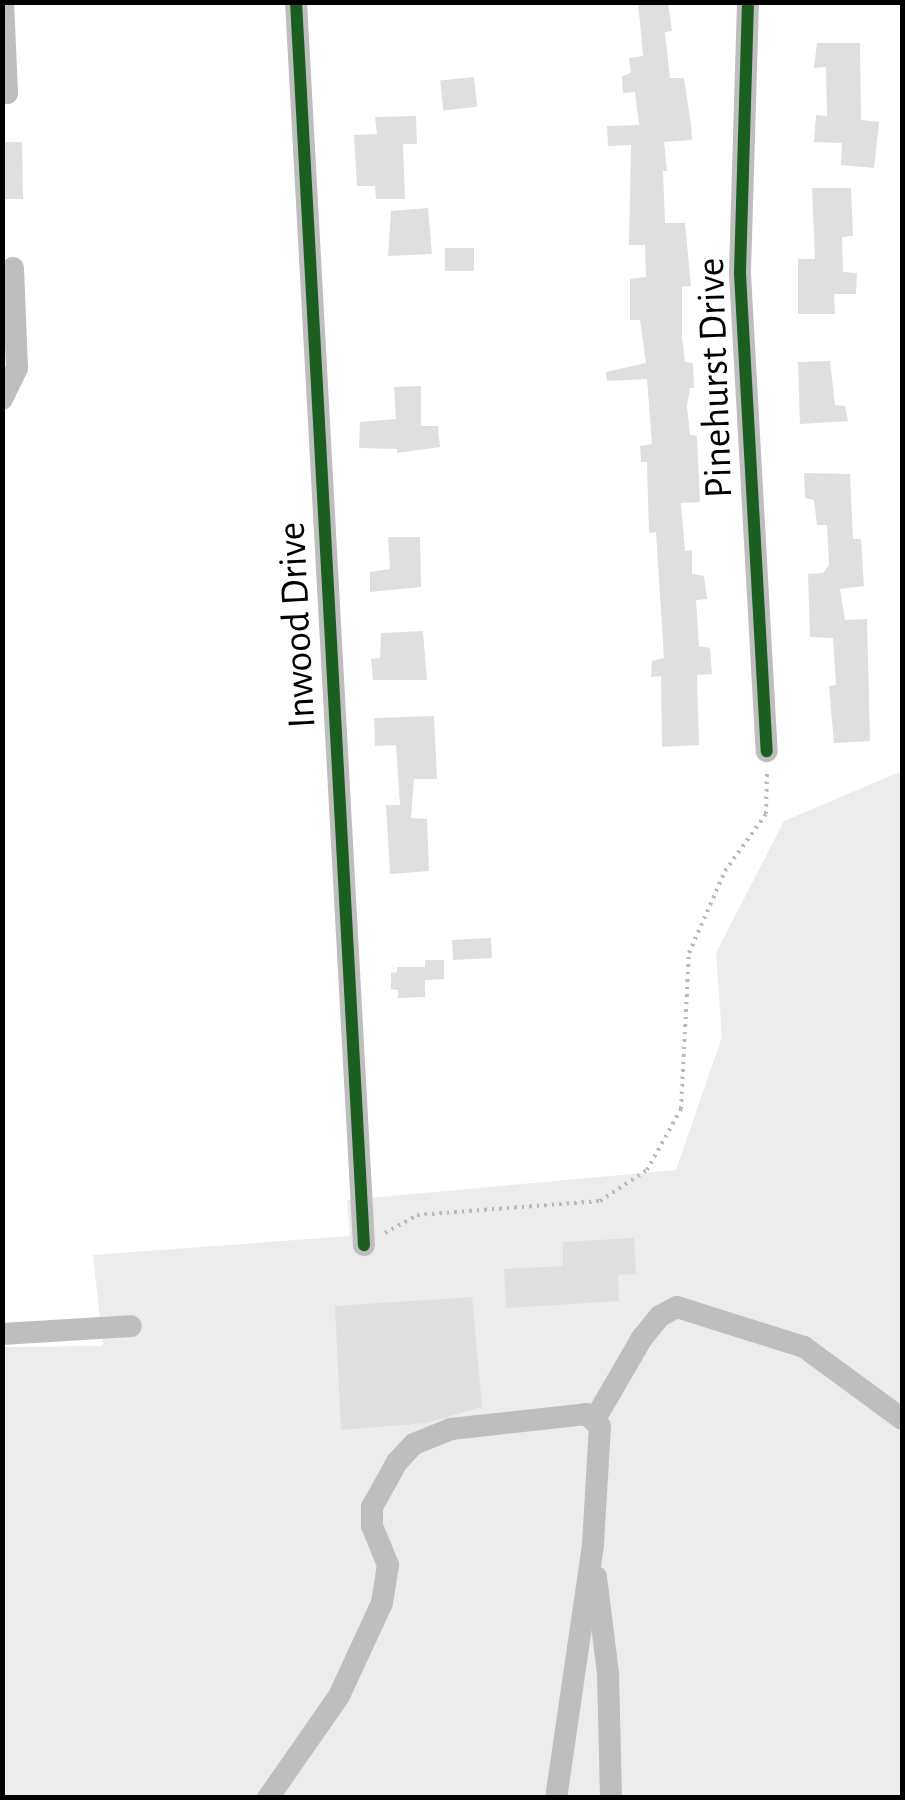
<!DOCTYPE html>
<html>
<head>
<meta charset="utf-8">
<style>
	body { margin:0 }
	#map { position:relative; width:905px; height:1800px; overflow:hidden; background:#fff; font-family:"Alegreya Sans",sans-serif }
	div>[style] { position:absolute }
	.green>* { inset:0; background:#ececec }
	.building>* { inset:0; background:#dfdfdf; transform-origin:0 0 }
	.path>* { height:4px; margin-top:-2px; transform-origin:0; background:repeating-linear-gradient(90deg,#b9b9b9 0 2.5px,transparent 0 7.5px) }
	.minor>* { height:22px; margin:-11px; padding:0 11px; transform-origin:11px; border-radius:11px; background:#bebebe }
	.cycleway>* { height:12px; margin:-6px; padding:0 6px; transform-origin:6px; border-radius:6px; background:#1b5e20 }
	span { translate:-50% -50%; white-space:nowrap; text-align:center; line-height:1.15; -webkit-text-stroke:9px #fff; paint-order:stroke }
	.street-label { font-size:40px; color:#000 }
	.frame { position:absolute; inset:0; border:5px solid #000; pointer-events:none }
</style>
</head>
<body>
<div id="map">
	<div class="green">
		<div style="clip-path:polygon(902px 771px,902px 1797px,3px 1797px,2px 1347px,103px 1346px,93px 1255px,350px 1236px,347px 1200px,676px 1170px,722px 1037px,716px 953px,784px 821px)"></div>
	</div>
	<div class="building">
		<div style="clip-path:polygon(638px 2px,668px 2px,672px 31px,665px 32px,670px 78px,684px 78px,691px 124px,692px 140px,664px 142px,667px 171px,663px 171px,665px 223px,685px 223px,691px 286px,682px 287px,682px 337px,685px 362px,693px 363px,694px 388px,690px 388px,687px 406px,690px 435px,697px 436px,700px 502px,681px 503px,685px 551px,692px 550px,692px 574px,704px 576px,707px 599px,696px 600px,699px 646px,710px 648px,712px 674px,697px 675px,699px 745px,662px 747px,661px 676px,651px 677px,652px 661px,664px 658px,656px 532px,649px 533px,647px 462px,641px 462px,640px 446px,652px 444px,647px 379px,607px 381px,606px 372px,646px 363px,640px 320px,630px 320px,630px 279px,646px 277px,645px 245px,629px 245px,631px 145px,608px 146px,607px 126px,639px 125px,635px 92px,623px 93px,622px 76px,631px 73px,629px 58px,643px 56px)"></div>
		<div style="clip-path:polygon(817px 43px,860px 43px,861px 120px,879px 122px,874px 168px,841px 165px,842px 143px,814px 142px,816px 115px,827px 116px,826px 67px,814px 68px)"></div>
		<div style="left:474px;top:77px;width:30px;height:34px;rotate:84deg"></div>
		<div style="clip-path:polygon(416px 116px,417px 144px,403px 144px,405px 199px,376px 199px,375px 186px,357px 186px,354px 135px,377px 134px,375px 117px)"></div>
		<div style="left:22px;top:142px;width:57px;height:20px;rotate:89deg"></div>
		<div style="clip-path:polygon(812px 188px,851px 188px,853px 236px,842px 237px,843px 272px,857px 273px,856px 294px,834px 294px,835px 314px,798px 314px,798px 259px,815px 259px)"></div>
		<div style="clip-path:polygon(428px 208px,432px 254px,388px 256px,391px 211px)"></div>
		<div style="left:445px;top:248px;width:29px;height:23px"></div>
		<div style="clip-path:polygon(830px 361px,835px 405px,845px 406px,848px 421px,800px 424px,798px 362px)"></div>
		<div style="clip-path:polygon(421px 386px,421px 426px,438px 426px,440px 447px,397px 453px,397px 449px,359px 448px,360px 422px,396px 419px,394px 387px)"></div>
		<div style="clip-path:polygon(804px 473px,850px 474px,853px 539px,861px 539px,864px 586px,840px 589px,845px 620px,867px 619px,870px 741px,834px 743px,829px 686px,836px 685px,833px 638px,810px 637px,808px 574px,823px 573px,829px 565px,827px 525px,817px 525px,814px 500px,805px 498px)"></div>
		<div style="clip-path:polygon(388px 537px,420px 537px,421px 587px,370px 592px,370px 572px,390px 569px)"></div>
		<div style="clip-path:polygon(423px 631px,427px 680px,373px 680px,371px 659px,380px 658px,381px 633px)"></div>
		<div style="clip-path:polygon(434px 716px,437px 779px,414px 779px,411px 818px,427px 819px,429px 871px,390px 874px,386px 805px,400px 805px,396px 745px,375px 746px,374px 718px)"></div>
		<div style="left:491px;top:938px;width:20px;height:39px;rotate:87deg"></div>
		<div style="clip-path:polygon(425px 960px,444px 960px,444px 979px,425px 980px,425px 997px,398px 998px,398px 990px,391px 989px,391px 973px,397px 972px,397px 967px,425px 967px)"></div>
		<div style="clip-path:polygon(634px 1238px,636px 1274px,618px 1275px,619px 1301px,506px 1308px,504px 1269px,563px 1266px,563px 1242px)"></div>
		<div style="clip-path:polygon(472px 1297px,482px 1407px,426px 1423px,341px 1430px,335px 1306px)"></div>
	</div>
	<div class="path">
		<div style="left:385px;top:1233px;width:37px;rotate:-29deg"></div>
		<div style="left:417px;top:1215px;width:184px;rotate:-4.4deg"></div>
		<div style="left:600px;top:1201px;width:56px;rotate:-33.4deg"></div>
		<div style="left:647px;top:1170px;width:70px;rotate:-60.9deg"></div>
		<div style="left:681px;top:1109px;width:156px;rotate:-87.1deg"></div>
		<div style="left:689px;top:953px;width:90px;rotate:-66.3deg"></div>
		<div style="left:725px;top:871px;width:70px;rotate:-54.3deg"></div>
		<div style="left:766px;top:814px;width:44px;rotate:-88.7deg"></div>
	</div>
	<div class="minor">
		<div style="left:296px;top:2px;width:1245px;rotate:86.87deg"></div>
		<div style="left:748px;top:2px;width:272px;rotate:91.7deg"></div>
		<div style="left:740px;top:274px;width:478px;rotate:86.8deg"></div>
		<div style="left:2px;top:93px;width:5px"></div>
		<div style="left:7px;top:93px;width:91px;rotate:-92.5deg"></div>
		<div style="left:2px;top:399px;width:34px;rotate:-64deg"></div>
		<div style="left:17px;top:368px;width:100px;rotate:-92.3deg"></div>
		<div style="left:2px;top:1334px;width:129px;rotate:-3.5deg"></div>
		<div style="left:595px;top:1419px;width:94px;rotate:-59.9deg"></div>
		<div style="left:642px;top:1338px;width:28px;rotate:-51deg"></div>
		<div style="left:660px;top:1316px;width:19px;rotate:-28deg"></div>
		<div style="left:677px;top:1307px;width:133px;rotate:17.5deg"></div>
		<div style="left:804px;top:1347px;width:122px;rotate:36.3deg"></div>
		<div style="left:596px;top:1577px;width:98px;rotate:82.9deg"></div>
		<div style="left:608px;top:1674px;width:124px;rotate:88.6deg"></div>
		<div style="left:268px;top:1798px;width:124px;rotate:-55.2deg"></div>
		<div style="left:339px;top:1696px;width:102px;rotate:-65.2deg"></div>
		<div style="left:382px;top:1603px;width:38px;rotate:-81deg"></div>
		<div style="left:388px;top:1565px;width:42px;rotate:-112.3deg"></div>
		<div style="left:372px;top:1526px;width:19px;rotate:-90deg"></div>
		<div style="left:372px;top:1507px;width:51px;rotate:-60.9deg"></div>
		<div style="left:397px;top:1462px;width:25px;rotate:-47deg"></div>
		<div style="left:414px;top:1444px;width:40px;rotate:-22deg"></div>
		<div style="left:451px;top:1429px;width:136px;rotate:-6.3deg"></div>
		<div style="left:586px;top:1414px;width:18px;rotate:41deg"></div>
		<div style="left:600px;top:1426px;width:119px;rotate:93.4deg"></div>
		<div style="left:593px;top:1545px;width:256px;rotate:98.3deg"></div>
	</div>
	<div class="cycleway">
		<div style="left:296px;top:2px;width:1245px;rotate:86.87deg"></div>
		<div style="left:748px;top:2px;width:272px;rotate:91.7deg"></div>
		<div style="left:740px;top:274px;width:478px;rotate:86.8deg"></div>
	</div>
	<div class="street-label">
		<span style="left:715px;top:378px;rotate:-92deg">Pinehurst Drive</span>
		<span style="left:297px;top:625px;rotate:-93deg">Inwood Drive</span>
	</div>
	<div class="frame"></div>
</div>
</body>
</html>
